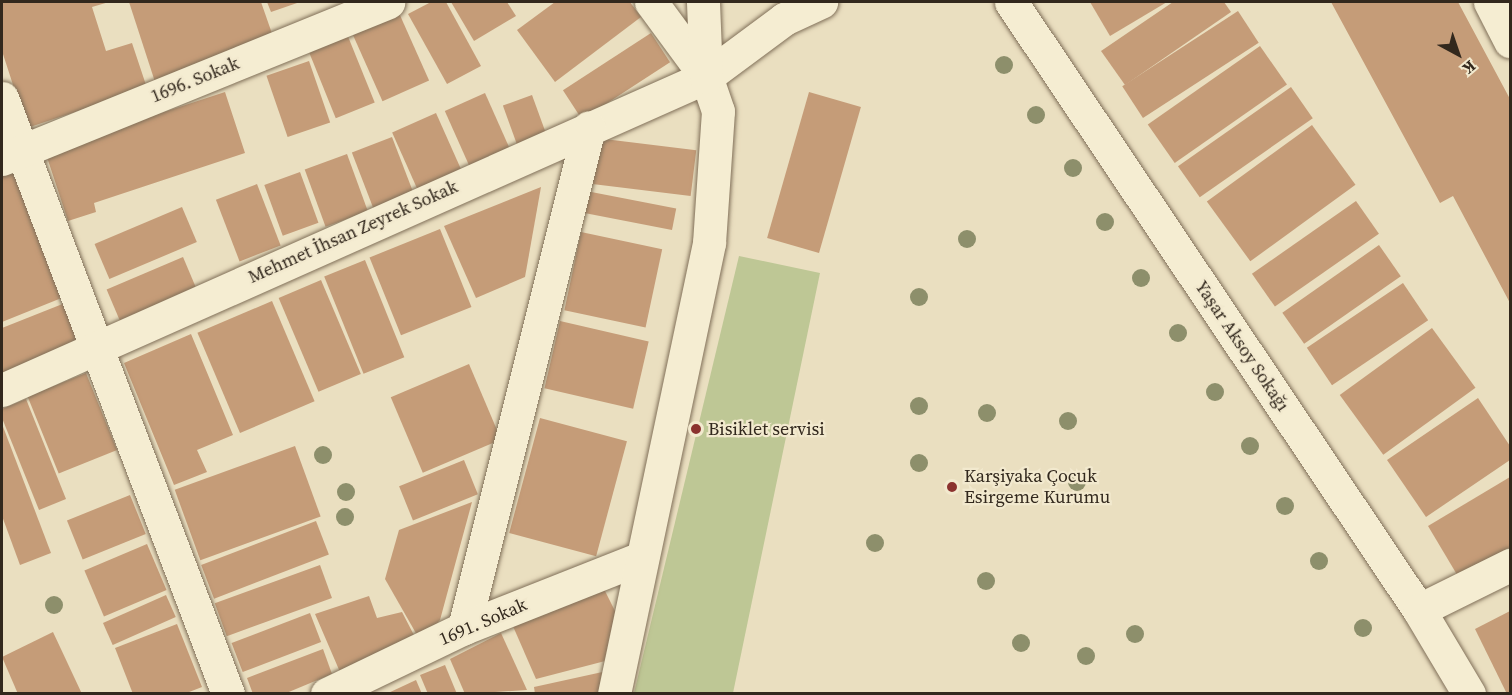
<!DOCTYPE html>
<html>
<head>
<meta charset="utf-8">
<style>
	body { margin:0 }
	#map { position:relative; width:1512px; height:695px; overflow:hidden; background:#eadfc0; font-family:"Source Serif 4",serif }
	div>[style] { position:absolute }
	.green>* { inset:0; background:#bec795 }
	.building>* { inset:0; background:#c59c78; transform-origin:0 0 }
	.roads { filter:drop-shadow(0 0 2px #817059) drop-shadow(0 0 2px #817059) }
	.street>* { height:33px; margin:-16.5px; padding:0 16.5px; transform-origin:16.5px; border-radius:16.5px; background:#f5edd2 }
	.trees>* { width:18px; height:18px; margin:-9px; border-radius:50%; background:#8d8f6b }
	.dots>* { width:16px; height:16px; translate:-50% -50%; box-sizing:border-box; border:3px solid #f2e9ce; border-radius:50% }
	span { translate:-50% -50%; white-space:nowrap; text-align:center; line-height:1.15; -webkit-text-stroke:4.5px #f2e9ce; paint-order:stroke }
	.street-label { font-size:18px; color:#32281d }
	.poi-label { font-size:18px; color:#32281d }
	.left { translate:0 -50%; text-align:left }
	.frame { position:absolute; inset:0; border:3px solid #32281d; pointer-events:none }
	.north { position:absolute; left:1428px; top:24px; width:60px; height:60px; -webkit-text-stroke:4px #f2e9ce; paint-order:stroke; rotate:140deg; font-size:16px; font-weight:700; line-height:24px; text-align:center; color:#32281d }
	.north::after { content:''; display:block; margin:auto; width:21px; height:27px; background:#32281d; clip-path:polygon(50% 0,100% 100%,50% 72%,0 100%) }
</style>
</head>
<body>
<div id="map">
	<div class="green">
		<div style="clip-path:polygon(739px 256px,820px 273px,733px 693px,634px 693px)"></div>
	</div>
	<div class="building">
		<div style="clip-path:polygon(2px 2px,109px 2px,92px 7px,106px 51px,132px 43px,147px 88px,27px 128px,2px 51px)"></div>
		<div style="clip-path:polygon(129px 2px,261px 2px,276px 45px,156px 85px)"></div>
		<div style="clip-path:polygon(267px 2px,300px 2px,271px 12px)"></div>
		<div style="clip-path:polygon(431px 2px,446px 2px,481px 66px,447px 84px,408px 14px)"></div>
		<div style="clip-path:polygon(451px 2px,507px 2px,516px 16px,474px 41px)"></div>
		<div style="clip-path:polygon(555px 2px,630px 2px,641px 17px,555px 82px,517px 30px)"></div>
		<div style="clip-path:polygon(1090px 2px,1167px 2px,1110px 36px)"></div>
		<div style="clip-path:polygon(1173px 2px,1224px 2px,1231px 12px,1125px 85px,1101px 51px)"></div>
		<div style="clip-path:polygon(1331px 2px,1458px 2px,1510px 99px,1510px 303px,1453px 196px,1440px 203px)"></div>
		<div style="left:1238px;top:11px;width:38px;height:138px;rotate:57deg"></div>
		<div style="left:399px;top:13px;width:74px;height:51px;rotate:66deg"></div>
		<div style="left:651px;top:33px;width:35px;height:105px;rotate:57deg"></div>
		<div style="left:347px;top:34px;width:74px;height:42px;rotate:68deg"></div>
		<div style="left:1260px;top:46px;width:47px;height:137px;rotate:55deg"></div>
		<div style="left:309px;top:61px;width:65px;height:45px;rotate:71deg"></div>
		<div style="left:1291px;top:87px;width:38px;height:138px;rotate:55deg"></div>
		<div style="clip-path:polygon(225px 92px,245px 153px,94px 203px,96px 212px,68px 221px,45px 151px)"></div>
		<div style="left:809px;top:92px;width:54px;height:152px;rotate:16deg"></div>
		<div style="left:485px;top:93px;width:62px;height:44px;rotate:66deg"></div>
		<div style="left:532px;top:95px;width:41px;height:31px;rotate:70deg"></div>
		<div style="left:436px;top:113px;width:64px;height:48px;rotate:66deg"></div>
		<div style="left:1312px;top:125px;width:74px;height:130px;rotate:54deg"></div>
		<div style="left:392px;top:137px;width:61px;height:43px;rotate:69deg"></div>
		<div style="left:596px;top:138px;width:101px;height:46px;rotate:7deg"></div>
		<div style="left:347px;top:154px;width:61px;height:45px;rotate:70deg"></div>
		<div style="clip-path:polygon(12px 162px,64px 297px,2px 322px,2px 166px)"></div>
		<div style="left:300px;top:172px;width:54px;height:38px;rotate:70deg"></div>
		<div style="left:257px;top:184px;width:66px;height:44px;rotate:69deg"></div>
		<div style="clip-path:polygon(541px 187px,525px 277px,476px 298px,444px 226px)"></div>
		<div style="left:581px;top:190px;width:97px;height:22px;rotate:11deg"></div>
		<div style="left:1356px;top:201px;width:40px;height:127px;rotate:55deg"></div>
		<div style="left:182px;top:207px;width:38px;height:95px;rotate:67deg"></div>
		<div style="left:440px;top:229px;width:84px;height:76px;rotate:68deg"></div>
		<div style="left:581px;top:232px;width:83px;height:80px;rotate:12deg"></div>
		<div style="left:1379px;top:245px;width:38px;height:118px;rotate:55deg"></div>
		<div style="left:183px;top:257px;width:39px;height:83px;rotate:67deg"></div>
		<div style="left:365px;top:260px;width:105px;height:44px;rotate:68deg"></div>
		<div style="left:321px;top:280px;width:102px;height:46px;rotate:67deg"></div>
		<div style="left:1403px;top:283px;width:45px;height:116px;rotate:56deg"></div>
		<div style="left:272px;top:301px;width:109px;height:81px;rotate:67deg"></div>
		<div style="clip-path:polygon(65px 303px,82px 348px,2px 379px,2px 328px)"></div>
		<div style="left:560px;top:321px;width:91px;height:69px;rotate:13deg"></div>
		<div style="left:1432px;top:328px;width:74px;height:114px;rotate:54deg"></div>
		<div style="clip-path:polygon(191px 334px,233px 435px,197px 450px,207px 472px,174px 485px,124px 363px)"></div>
		<div style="left:469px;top:364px;width:82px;height:85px;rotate:67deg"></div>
		<div style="left:86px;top:373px;width:83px;height:63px;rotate:68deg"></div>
		<div style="clip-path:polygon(1478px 398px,1510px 446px,1510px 460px,1426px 517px,1387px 460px)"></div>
		<div style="clip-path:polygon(26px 399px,66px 499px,39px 510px,2px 418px,2px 409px)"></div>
		<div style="left:540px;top:418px;width:90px;height:119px;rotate:15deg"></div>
		<div style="clip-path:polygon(2px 424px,51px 553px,20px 565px,2px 516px)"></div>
		<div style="left:295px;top:446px;width:75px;height:128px;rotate:70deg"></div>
		<div style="left:464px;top:460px;width:37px;height:70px;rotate:68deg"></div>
		<div style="clip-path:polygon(1510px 477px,1510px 547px,1459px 578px,1428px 526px)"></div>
		<div style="left:130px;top:495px;width:42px;height:68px;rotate:68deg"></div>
		<div style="clip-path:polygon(472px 502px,440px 620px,421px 642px,385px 579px,399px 530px)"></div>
		<div style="left:316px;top:521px;width:36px;height:123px;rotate:69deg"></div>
		<div style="left:147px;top:544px;width:50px;height:68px;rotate:67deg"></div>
		<div style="left:320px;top:565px;width:35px;height:112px;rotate:70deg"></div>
		<div style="clip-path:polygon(604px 589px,619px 619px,609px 660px,536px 679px,512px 624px)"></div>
		<div style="left:166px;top:595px;width:24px;height:69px;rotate:66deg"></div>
		<div style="clip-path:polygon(369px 596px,377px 618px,402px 612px,416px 639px,340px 672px,315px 614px)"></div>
		<div style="clip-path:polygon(1510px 611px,1510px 694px,1507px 694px,1475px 629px)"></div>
		<div style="left:310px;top:613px;width:31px;height:84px;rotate:69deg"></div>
		<div style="clip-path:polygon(177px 624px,202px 687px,184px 694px,133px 694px,115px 648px)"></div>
		<div style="clip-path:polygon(53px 632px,82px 694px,18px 694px,2px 657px)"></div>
		<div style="clip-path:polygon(501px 633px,527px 690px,465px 694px,450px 659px)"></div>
		<div style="clip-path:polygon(323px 649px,332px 674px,284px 694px,253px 694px,247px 678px)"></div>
		<div style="clip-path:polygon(445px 665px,457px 694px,428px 694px,420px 675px)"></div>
		<div style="clip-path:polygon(607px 671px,601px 694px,535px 694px,534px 687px)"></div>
		<div style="clip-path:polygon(416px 680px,422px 694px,386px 694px)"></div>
	</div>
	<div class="roads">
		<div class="street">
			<div style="left:651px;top:2px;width:93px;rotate:53.7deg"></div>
			<div style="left:1011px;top:2px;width:732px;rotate:56.14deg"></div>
			<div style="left:1419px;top:610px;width:98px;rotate:59.2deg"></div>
			<div style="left:1490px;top:2px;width:44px;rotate:62.9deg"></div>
			<div style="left:2px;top:98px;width:637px;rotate:69.23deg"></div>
			<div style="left:2px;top:159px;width:417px;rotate:-22.1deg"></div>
			<div style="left:2px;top:390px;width:770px;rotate:-23.97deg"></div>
			<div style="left:706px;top:77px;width:97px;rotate:-36.6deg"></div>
			<div style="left:784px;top:19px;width:41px;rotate:-24.7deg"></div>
			<div style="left:1419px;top:610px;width:102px;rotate:-26.3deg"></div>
			<div style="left:464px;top:628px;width:516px;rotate:-75.99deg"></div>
			<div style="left:327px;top:694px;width:152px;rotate:-25.7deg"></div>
			<div style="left:464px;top:628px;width:190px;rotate:-21.6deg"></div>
			<div style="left:614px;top:694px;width:461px;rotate:-78.1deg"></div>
			<div style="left:709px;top:243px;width:132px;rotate:-86.1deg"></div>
			<div style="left:718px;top:111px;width:36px;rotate:-109deg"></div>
			<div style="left:706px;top:77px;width:75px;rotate:-92.3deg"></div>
		</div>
	</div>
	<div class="trees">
		<div style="left:1004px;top:65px"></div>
		<div style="left:1036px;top:115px"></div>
		<div style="left:1073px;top:168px"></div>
		<div style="left:1105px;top:222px"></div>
		<div style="left:967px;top:239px"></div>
		<div style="left:1141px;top:278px"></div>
		<div style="left:919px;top:297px"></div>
		<div style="left:1178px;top:333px"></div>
		<div style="left:1215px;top:392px"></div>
		<div style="left:919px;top:406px"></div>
		<div style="left:987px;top:413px"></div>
		<div style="left:1068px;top:421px"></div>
		<div style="left:1250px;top:446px"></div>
		<div style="left:323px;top:455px"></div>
		<div style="left:919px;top:463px"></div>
		<div style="left:1077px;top:482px"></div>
		<div style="left:346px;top:492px"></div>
		<div style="left:1285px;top:506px"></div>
		<div style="left:345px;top:517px"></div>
		<div style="left:875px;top:543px"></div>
		<div style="left:1319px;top:561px"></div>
		<div style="left:986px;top:581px"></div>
		<div style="left:54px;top:605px"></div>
		<div style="left:1363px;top:628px"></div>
		<div style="left:1135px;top:634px"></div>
		<div style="left:1021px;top:643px"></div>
		<div style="left:1086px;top:656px"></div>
	</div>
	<div class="dots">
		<div style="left:696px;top:429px;background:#8b322e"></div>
		<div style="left:952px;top:487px;background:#8b322e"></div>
	</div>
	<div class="street-label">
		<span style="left:195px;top:80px;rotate:-22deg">1696. Sokak</span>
		<span style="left:353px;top:232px;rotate:-24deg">Mehmet İhsan Zeyrek Sokak</span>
		<span style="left:1242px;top:346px;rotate:56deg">Yaşar Aksoy Sokağı</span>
		<span style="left:483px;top:622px;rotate:-23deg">1691. Sokak</span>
	</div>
	<div class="poi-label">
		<span class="left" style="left:708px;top:429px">Bisiklet servisi</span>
		<span class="left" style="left:964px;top:487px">Karşiyaka Çocuk<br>Esirgeme Kurumu</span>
	</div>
	<div class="frame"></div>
	<div class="north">K</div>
</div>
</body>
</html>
